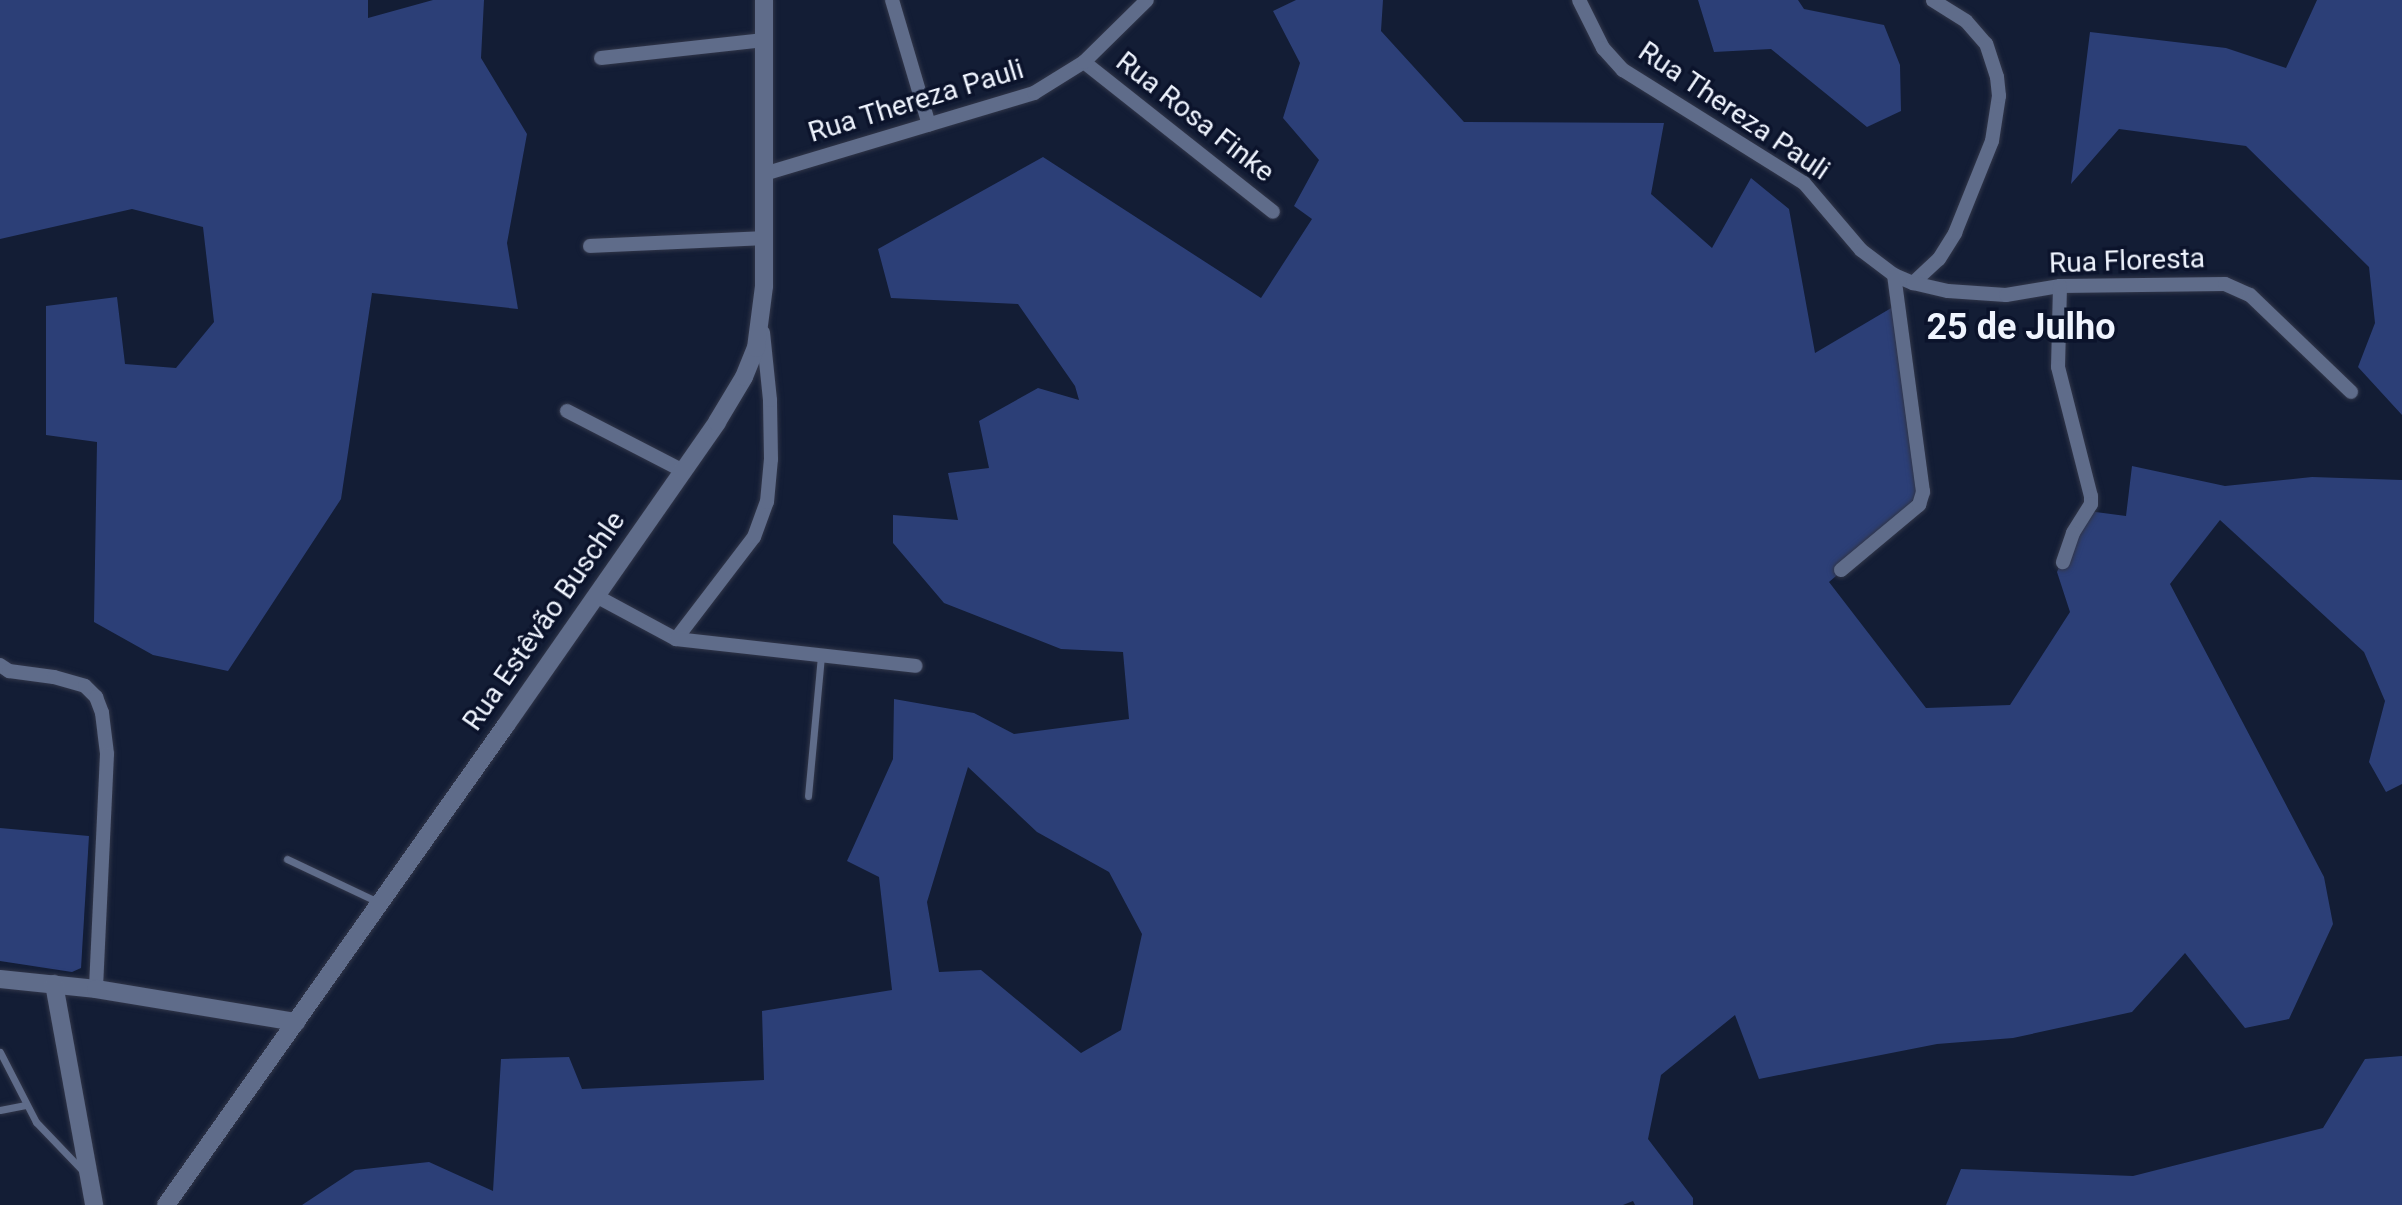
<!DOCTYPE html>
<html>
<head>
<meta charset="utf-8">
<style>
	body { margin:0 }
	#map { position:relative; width:2402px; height:1205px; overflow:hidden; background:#131d35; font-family:Roboto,sans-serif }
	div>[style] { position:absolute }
	.green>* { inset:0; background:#2c3f77 }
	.roads { filter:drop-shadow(0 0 2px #313649) drop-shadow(0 0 2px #313649) }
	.service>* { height:7px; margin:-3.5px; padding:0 3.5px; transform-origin:3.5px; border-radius:3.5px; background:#5f6c8a }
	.minor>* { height:14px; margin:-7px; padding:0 7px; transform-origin:7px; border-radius:7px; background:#5f6c8a }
	.tertiary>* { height:18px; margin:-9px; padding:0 9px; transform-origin:9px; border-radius:9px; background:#5f6c8a }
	span { translate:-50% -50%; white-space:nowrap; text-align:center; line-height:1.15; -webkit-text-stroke:7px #0b132b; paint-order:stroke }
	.street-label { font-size:28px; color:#eff4fe }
	.district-label { font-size:36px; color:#eff4fe; font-weight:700 }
</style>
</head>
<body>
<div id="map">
	<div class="green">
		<div style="clip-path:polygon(0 0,368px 0,368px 18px,433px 0,484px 0,481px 58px,527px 134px,507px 243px,518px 309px,372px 293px,341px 499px,228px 671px,153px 655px,94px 622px,97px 442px,46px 435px,46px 306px,117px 297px,125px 364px,176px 368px,214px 322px,203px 227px,132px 209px,0 239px)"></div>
		<div style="clip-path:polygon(evenodd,1296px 0,1383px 0,1381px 31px,1464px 122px,1664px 123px,1651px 194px,1712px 248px,1751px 178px,1789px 209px,1815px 353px,1898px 304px,1919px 505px,1829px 582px,1926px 708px,2010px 705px,2070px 612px,2057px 572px,2067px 549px,2088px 511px,2126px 516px,2132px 466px,2225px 486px,2312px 477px,2402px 480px,2402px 784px,2386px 792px,2369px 762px,2385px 701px,2364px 652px,2220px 520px,2170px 584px,2324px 877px,2333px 924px,2289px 1019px,2245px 1028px,2185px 953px,2132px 1012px,2013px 1038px,1937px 1044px,1759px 1079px,1735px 1015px,1661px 1075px,1648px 1139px,1693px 1198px,1693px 1205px,1635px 1205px,1633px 1201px,1623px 1205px,302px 1205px,355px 1170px,429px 1162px,493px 1191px,501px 1059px,569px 1057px,582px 1089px,764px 1080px,762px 1011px,892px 990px,879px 877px,847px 861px,893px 759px,894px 699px,974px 713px,1014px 734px,1129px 719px,1123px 652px,1061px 649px,944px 603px,893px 543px,893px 515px,958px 520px,948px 473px,989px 468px,979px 421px,1038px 388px,1079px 400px,1075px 386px,1018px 304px,891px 298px,878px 249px,1043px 157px,1261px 298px,1312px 219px,1294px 206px,1319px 160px,1283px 118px,1300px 63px,1273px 11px,1296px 0,968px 767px,1037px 832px,1109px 872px,1142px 934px,1121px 1030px,1081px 1053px,981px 970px,939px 972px,927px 902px,968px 767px)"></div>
		<div style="clip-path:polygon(1698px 0,1798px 0,1804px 9px,1884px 25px,1900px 65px,1901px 111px,1867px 127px,1771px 49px,1714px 52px)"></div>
		<div style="clip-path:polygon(2317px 0,2402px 0,2402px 415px,2358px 367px,2375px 323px,2369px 267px,2246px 146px,2119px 129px,2071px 184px,2090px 32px,2226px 48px,2286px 68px)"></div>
		<div style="clip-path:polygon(0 828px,89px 836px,81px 968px,72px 972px,0 961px)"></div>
		<div style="clip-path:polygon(2402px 1056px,2402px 1205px,1946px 1205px,1961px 1169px,2133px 1176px,2323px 1128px,2365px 1059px)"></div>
	</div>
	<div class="roads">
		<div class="service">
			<div style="left:808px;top:796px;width:141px;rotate:-84.7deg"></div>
			<div style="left:287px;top:859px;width:101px;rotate:25.3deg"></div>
			<div style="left:0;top:1052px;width:79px;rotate:62.8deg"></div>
			<div style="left:36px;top:1122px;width:68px;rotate:46.2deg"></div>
			<div style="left:0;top:1110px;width:26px;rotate:-11deg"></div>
		</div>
		<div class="minor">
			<div style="left:892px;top:0;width:130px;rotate:73.5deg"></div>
			<div style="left:1579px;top:0;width:54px;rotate:63.4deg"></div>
			<div style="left:1603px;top:48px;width:30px;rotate:48deg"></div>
			<div style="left:1623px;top:70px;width:213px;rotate:32deg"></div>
			<div style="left:1804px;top:183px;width:88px;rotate:49.6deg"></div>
			<div style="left:1861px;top:250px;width:41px;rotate:37.1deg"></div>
			<div style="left:1894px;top:275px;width:21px;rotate:23deg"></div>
			<div style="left:1913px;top:283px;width:35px;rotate:-43deg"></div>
			<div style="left:1939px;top:259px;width:31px;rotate:-58deg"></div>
			<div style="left:1955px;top:233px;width:99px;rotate:-68.1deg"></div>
			<div style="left:1992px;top:141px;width:46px;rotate:-81.2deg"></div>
			<div style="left:1999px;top:96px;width:19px;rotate:-96deg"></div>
			<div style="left:1997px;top:77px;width:35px;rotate:-108deg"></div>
			<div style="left:1986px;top:44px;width:30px;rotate:-131deg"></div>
			<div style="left:1966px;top:21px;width:39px;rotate:-148deg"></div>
			<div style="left:601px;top:58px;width:164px;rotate:-6.3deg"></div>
			<div style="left:1084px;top:62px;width:241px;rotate:38.4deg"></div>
			<div style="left:764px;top:174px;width:282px;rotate:-16.7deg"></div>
			<div style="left:1034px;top:93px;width:59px;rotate:-31.8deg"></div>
			<div style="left:1084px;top:62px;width:88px;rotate:-44.5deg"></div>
			<div style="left:590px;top:246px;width:175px;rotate:-2.6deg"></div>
			<div style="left:1913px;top:283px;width:36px;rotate:13deg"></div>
			<div style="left:1948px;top:291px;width:58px;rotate:3.9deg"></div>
			<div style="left:2006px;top:295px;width:55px;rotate:-9.5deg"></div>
			<div style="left:2060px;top:286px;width:165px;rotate:-0.7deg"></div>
			<div style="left:2225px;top:284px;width:27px;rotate:24deg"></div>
			<div style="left:2250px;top:295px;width:140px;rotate:43.8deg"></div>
			<div style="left:2060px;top:286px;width:81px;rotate:91.4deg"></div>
			<div style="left:2058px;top:367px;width:133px;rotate:75.7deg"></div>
			<div style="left:2091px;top:496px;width:8px;rotate:90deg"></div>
			<div style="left:2091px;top:504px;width:34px;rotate:122deg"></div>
			<div style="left:2073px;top:533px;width:31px;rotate:109deg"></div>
			<div style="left:567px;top:411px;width:131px;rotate:27.3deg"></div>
			<div style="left:1841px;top:570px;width:102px;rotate:-39.8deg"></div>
			<div style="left:1919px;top:505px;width:14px;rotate:-73deg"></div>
			<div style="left:1923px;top:492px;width:219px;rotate:-97.6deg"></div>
			<div style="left:596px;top:596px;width:91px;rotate:28.3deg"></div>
			<div style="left:676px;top:639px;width:128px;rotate:-52.6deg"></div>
			<div style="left:754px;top:537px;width:37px;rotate:-70deg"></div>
			<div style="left:767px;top:502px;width:43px;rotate:-84.7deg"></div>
			<div style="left:771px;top:459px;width:59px;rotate:-91deg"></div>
			<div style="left:770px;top:400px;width:68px;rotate:-95.9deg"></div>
			<div style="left:676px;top:639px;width:241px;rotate:6.4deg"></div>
			<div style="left:0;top:665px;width:11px;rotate:34deg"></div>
			<div style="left:9px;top:671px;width:45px;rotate:7.6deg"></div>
			<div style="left:54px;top:677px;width:32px;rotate:16deg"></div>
			<div style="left:85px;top:686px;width:16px;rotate:45deg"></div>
			<div style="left:96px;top:697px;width:17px;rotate:69deg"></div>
			<div style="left:102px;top:713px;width:41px;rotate:83deg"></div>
			<div style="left:107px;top:754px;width:235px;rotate:92.7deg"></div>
		</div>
		<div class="tertiary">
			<div style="left:0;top:979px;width:97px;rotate:5.9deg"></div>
			<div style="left:96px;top:989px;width:203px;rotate:9.4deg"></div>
			<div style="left:54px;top:984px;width:225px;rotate:79.7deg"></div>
			<div style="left:166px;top:1205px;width:588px;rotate:-54.69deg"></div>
			<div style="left:506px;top:725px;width:369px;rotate:-55.1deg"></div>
			<div style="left:717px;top:422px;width:52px;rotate:-59deg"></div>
			<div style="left:744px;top:377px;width:31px;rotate:-68deg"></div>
			<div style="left:756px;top:348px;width:63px;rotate:-82.6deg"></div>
			<div style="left:764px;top:286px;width:286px;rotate:-90deg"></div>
		</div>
	</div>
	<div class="street-label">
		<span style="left:916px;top:101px;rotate:-17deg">Rua Thereza Pauli</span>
		<span style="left:1734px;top:111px;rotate:34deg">Rua Thereza Pauli</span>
		<span style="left:1195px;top:117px;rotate:38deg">Rua Rosa Finke</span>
		<span style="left:2127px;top:261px;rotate:-2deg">Rua Floresta</span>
		<span style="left:544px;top:621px;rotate:-55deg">Rua Estêvão Buschle</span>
	</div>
	<div class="district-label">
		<span style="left:2021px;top:328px">25 de Julho</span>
	</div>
</div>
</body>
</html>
